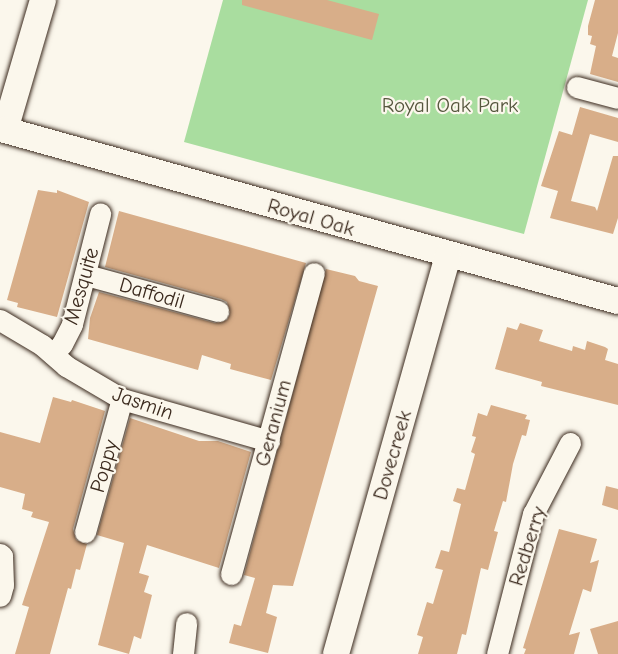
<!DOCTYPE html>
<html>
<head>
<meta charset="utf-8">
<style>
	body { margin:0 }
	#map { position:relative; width:618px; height:654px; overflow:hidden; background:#fbf7ec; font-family:"Comic Neue",sans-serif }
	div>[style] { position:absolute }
	.green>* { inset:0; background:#a9dd9f }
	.building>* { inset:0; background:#d8ae89 }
	.roads { filter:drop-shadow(0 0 2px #3b2a1e) drop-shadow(0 0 2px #3b2a1e) }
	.minor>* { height:21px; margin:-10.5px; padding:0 10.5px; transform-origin:10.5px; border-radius:10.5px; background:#fbf7ec }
	.tertiary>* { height:26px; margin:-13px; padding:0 13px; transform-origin:13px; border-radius:13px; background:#fbf7ec }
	span { translate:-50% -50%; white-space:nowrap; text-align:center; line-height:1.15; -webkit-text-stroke:4.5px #fbf7ec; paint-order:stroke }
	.park-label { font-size:21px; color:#56573e }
	.street-label { font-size:21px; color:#3b2a1e }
</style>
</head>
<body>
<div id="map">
	<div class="green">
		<div style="clip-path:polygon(223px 0,588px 0,524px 234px,184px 142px)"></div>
	</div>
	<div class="building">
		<div style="clip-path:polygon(242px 0,327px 0,379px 14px,372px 40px,242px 5px)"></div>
		<div style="clip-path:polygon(595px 0,618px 0,618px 33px,612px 56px,618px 58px,618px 82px,590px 74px,596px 46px,590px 44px,592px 36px,588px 35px,588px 26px)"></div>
		<div style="clip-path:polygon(580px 107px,618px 118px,618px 142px,590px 134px,571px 201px,595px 207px,597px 211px,613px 156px,618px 156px,618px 218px,613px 234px,550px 218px,558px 191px,541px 186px,559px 131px,572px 135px)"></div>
		<div style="clip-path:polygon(38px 190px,57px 193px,57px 190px,89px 202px,57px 317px,17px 307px,18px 303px,7px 300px)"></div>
		<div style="clip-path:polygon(119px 211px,306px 263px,271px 380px,230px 369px,231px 364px,202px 355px,198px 370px,88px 339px,90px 318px,99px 292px,215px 323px,227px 320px,230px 314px,227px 302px,221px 299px,105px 267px)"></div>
		<div style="clip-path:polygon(326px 269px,355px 276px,359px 281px,378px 286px,293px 586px,273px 585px,266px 613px,277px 617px,268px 653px,229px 643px,234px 624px,241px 626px,255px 578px,244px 575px)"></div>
		<div style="clip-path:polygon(520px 323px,543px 330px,539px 341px,572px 351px,573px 346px,585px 350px,587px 341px,605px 347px,608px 349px,605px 360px,618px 364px,618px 405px,541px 386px,542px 382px,495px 369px,507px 327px,517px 330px)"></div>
		<div style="clip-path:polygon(53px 397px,71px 402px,72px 400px,105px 411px,73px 529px,76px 540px,87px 544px,80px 570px,76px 569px,71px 589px,68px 588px,50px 654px,15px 654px,29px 607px,22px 605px,49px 522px,31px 517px,33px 512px,22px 509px,25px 494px,0 487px,0 432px,40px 443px)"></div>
		<div style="clip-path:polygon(491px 405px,527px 415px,525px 419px,530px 420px,526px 436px,522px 435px,513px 464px,506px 502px,503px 501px,494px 531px,498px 532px,488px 570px,481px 568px,466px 635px,462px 634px,457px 654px,418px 654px,423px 637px,417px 635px,427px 602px,433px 604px,443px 570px,435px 568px,441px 550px,449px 552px,461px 504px,453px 501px,457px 488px,465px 490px,475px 454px,471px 452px,476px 437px,472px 436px,478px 413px,487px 416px)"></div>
		<div style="clip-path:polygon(130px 418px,199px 441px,218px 441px,251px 452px,219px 568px,147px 545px,139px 573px,149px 576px,144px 592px,152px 595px,141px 639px,134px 636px,129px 654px,98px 645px,124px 543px,97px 535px)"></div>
		<div style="clip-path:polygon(606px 486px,618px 489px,618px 510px,602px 505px)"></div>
		<div style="clip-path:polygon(559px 529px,597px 539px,590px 563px,599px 560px,591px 592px,583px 589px,569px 635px,580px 632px,574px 654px,524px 654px,526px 649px,523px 648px)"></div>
		<div style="clip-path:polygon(618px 621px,618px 654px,598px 654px,590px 629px)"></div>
	</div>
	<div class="roads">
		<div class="minor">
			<div style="left:577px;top:87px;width:42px;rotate:15deg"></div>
			<div style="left:86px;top:275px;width:137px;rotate:15.3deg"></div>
			<div style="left:0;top:320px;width:49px;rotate:30.8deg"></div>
			<div style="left:42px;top:345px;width:32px;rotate:41deg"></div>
			<div style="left:66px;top:366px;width:65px;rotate:30.5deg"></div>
			<div style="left:122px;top:399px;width:153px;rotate:15.9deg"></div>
			<div style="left:53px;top:354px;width:13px;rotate:-48deg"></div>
			<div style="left:62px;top:344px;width:22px;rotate:-63deg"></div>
			<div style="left:72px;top:324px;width:114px;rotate:-75.7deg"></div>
			<div style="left:85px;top:532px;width:138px;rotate:-74.5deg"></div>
			<div style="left:0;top:554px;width:3px;rotate:45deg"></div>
			<div style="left:2px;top:556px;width:29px;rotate:88deg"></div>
			<div style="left:3px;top:585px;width:11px;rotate:105deg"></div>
			<div style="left:231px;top:574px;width:312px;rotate:-74.6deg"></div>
			<div style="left:183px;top:654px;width:31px;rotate:-84deg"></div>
			<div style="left:497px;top:654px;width:145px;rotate:-75.6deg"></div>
			<div style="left:533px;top:514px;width:80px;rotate:-62.5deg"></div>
		</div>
		<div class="tertiary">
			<div style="left:43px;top:0;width:135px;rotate:106.3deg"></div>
			<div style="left:5px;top:130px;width:636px;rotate:15.59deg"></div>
			<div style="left:336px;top:654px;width:413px;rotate:-74.3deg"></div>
		</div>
	</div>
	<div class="park-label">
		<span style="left:450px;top:105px">Royal Oak Park</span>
	</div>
	<div class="street-label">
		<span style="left:311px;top:217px;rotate:16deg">Royal Oak</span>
		<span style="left:81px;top:286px;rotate:-74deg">Mesquite</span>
		<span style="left:152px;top:293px;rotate:16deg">Daffodil</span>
		<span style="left:143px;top:403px;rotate:19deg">Jasmin</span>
		<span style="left:273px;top:423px;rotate:-75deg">Geranium</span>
		<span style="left:392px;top:455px;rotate:-74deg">Dovecreek</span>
		<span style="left:104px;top:466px;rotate:-74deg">Poppy</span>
		<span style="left:527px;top:546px;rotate:-73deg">Redberry</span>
	</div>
</div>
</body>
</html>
